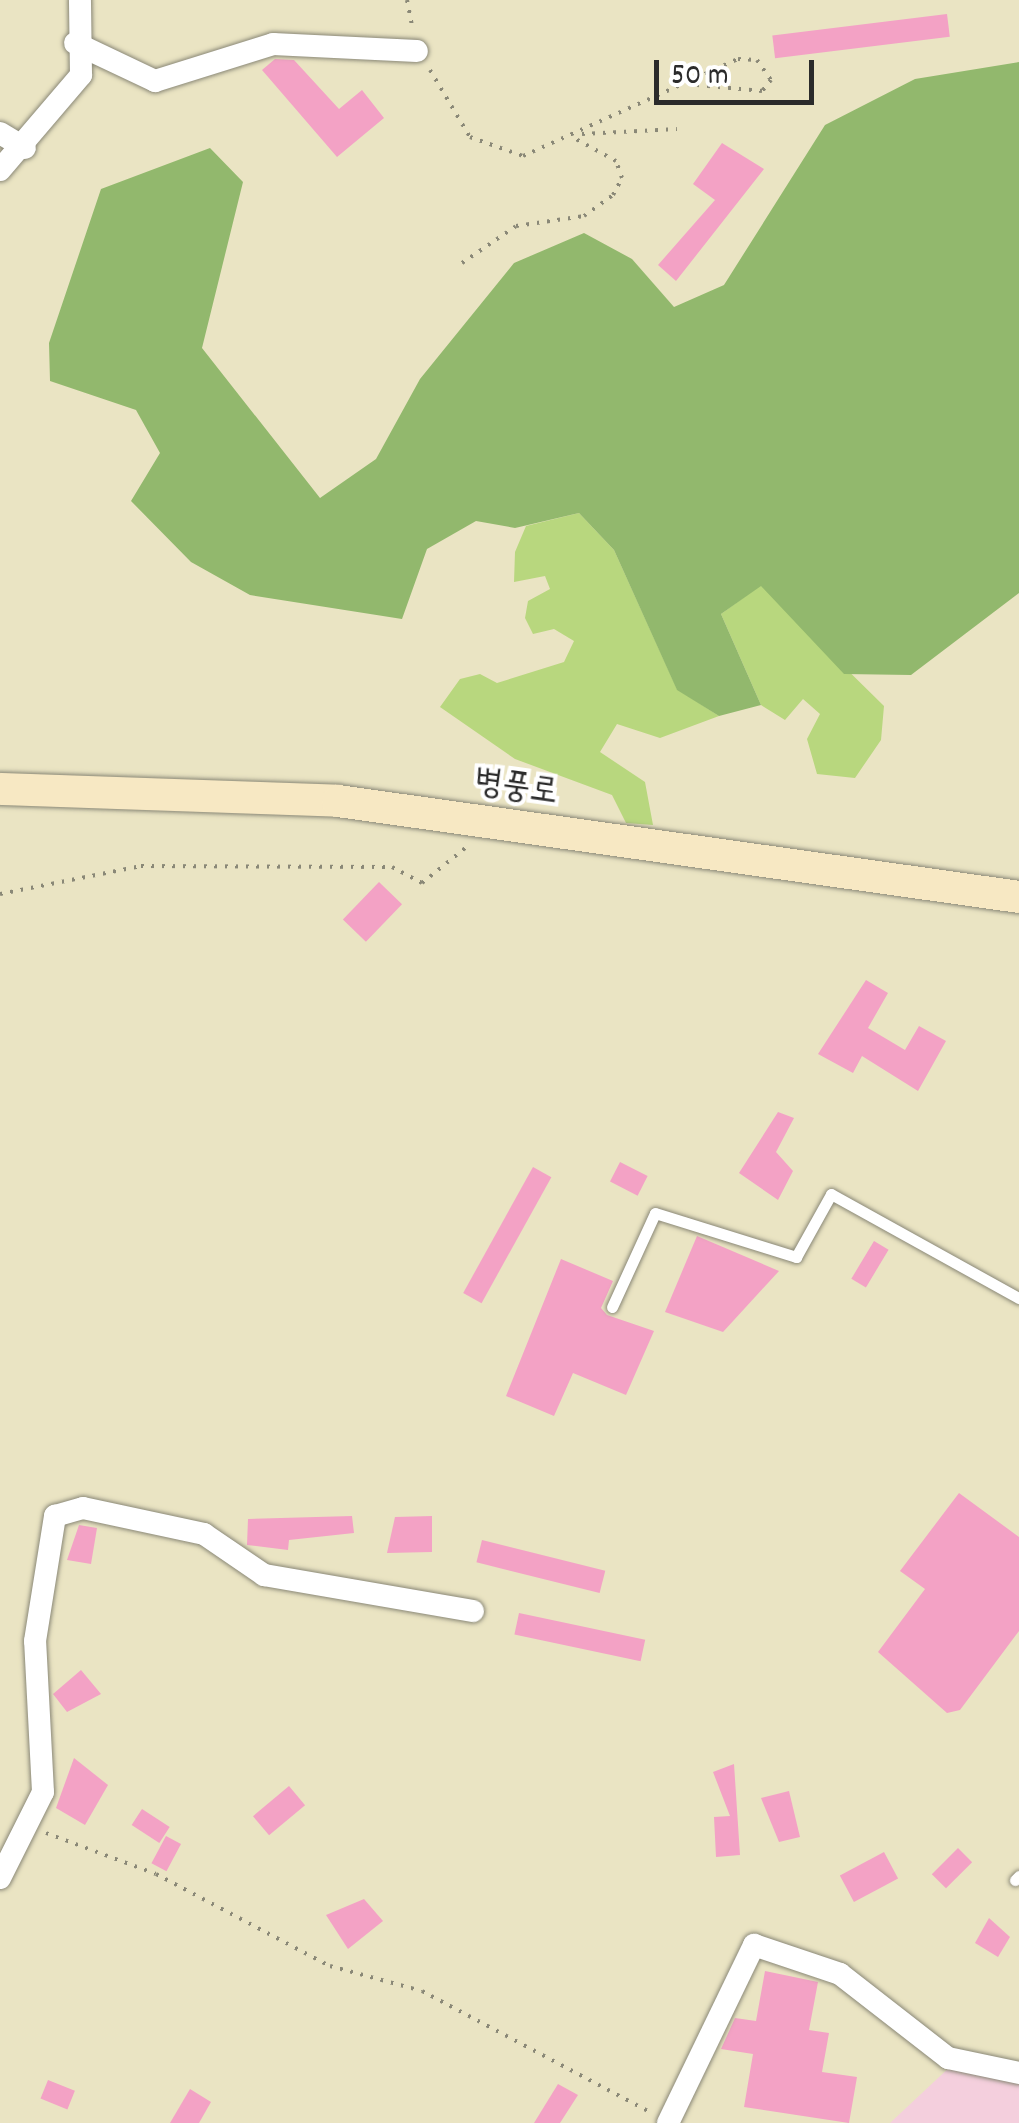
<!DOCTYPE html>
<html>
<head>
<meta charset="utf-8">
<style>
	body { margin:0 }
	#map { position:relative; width:1019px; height:2123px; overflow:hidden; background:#eae4c3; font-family:Dekko,"Poor Story",sans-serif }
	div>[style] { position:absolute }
	.built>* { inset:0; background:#f4cfdd }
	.green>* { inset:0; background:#b8d77e }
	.forest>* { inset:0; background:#92b86d }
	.building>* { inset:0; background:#f3a2c5; transform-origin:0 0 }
	.path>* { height:4px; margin-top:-2px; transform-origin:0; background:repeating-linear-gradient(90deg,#8a8877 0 2.5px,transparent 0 10.5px) }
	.roads { filter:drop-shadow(0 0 2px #8a8877) drop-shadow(0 0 2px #8a8877) }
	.lane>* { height:11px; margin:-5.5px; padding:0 5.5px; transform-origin:5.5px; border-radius:5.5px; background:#fff }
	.street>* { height:22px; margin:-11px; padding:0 11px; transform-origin:11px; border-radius:11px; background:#fff }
	.secondary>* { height:32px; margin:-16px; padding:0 16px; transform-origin:16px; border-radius:16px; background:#f7e8c3 }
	span { translate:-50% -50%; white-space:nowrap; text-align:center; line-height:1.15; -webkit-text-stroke:8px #fff; paint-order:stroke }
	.street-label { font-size:35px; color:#2b2b2b }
	.scale { position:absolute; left:654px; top:60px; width:160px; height:45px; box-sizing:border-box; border:5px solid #2b2b2b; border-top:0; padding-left:12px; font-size:30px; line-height:35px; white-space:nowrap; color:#2b2b2b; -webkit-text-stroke:8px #fff; paint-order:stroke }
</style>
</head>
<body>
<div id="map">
	<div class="built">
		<div style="clip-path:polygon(953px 2064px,1019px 2078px,1019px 2123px,890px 2123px)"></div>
	</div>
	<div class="green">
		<div style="clip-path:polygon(579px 513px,614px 550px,677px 689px,719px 716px,660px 738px,617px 724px,600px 752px,645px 782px,653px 825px,626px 823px,612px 795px,515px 759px,440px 707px,460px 679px,480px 674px,497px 683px,564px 662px,574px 641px,554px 629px,533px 634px,525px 618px,528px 601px,550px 589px,545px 576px,514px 582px,515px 552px,526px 526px)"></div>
		<div style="clip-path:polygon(761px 585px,884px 706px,881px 740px,855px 778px,817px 774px,807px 739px,820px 714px,803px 699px,785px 720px,761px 705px,721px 614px)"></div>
	</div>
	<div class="forest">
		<div style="clip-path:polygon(1019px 62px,1019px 593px,911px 675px,844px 674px,761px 586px,721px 614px,761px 705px,719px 716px,677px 690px,614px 550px,579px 513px,515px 528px,476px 521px,427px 549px,402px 619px,250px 595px,191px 562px,131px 501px,160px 453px,136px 410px,50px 381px,49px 343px,101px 189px,210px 148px,243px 182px,202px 348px,320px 498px,376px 459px,420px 379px,514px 263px,584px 233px,632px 259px,674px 307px,724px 285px,825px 125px,915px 79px)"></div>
	</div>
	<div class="building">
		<div style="left:947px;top:14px;width:23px;height:176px;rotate:83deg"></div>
		<div style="clip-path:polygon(275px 59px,294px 60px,339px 109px,362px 90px,384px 118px,337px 157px,262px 70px)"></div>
		<div style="clip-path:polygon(722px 143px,764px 169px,676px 281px,658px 265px,715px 200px,693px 184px)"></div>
		<div style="left:379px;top:882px;width:32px;height:52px;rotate:44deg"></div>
		<div style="clip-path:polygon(866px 980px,888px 993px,868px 1028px,905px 1050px,919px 1026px,946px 1041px,918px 1091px,862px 1056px,853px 1073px,818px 1054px)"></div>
		<div style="clip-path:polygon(778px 1112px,794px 1118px,776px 1152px,793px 1171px,778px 1200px,739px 1173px)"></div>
		<div style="left:620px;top:1162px;width:31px;height:22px;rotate:27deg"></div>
		<div style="left:533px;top:1167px;width:21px;height:144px;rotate:29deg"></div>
		<div style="clip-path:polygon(697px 1236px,779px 1271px,723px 1332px,665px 1312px)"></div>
		<div style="left:874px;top:1241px;width:17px;height:44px;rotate:31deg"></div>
		<div style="clip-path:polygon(561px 1259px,613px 1281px,601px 1308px,607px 1315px,654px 1331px,626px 1395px,573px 1373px,554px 1416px,506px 1396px)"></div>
		<div style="clip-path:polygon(959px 1493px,1019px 1537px,1019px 1631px,960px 1710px,947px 1713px,878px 1652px,925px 1589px,900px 1571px)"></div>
		<div style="clip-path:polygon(352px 1516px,354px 1533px,289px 1540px,288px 1550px,247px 1545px,248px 1519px)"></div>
		<div style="clip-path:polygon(432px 1516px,432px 1552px,387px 1553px,395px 1517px)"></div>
		<div style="clip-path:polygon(79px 1525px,97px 1528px,91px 1564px,67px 1560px)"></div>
		<div style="left:482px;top:1540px;width:127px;height:23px;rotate:14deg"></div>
		<div style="left:519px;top:1613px;width:129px;height:22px;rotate:12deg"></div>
		<div style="clip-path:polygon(81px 1670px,101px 1694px,67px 1712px,53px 1694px)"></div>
		<div style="clip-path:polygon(74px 1758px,108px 1785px,85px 1825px,56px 1808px)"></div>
		<div style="clip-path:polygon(734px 1764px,740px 1855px,716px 1857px,714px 1817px,730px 1816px,713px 1772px)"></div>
		<div style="left:289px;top:1786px;width:25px;height:47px;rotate:50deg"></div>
		<div style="clip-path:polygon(789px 1791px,800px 1837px,779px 1842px,761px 1798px)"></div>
		<div style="left:142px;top:1809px;width:33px;height:19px;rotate:33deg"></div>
		<div style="left:166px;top:1836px;width:17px;height:31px;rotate:28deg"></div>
		<div style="left:958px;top:1848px;width:20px;height:37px;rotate:45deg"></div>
		<div style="left:884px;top:1852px;width:30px;height:50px;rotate:62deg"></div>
		<div style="clip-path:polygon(364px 1899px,383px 1921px,348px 1949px,326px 1915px)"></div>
		<div style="clip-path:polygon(989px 1918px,1010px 1937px,998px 1957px,975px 1943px)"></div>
		<div style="clip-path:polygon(765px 1971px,818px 1982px,809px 2030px,829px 2033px,822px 2072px,857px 2077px,849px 2123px,744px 2107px,753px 2054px,721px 2049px,735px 2018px,756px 2021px)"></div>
		<div style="left:48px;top:2080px;width:29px;height:20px;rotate:22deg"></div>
		<div style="clip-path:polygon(558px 2084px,578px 2095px,560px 2123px,534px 2123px)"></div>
		<div style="clip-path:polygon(190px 2089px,211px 2102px,199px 2123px,170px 2123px)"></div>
	</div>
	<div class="path">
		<div style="left:407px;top:0;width:31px;rotate:79deg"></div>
		<div style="left:430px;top:70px;width:78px;rotate:59.2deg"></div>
		<div style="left:470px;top:137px;width:56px;rotate:19.7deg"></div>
		<div style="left:523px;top:156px;width:236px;rotate:-24.3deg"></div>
		<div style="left:738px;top:59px;width:19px;rotate:3deg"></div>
		<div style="left:757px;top:60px;width:24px;rotate:55deg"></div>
		<div style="left:771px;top:80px;width:14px;rotate:129deg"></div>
		<div style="left:762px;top:91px;width:65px;rotate:-174.7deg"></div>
		<div style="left:582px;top:134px;width:95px;rotate:-3deg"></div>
		<div style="left:462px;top:263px;width:65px;rotate:-34.4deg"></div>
		<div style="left:516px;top:226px;width:69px;rotate:-8.4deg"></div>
		<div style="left:584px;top:216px;width:36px;rotate:-36deg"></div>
		<div style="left:613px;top:195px;width:19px;rotate:-62deg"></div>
		<div style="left:622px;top:178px;width:18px;rotate:-109deg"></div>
		<div style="left:616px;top:161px;width:50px;rotate:-151.4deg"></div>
		<div style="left:0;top:894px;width:144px;rotate:-11.2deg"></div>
		<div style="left:141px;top:866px;width:251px;rotate:0.2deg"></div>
		<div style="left:392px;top:867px;width:34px;rotate:28deg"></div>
		<div style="left:422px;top:883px;width:60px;rotate:-39deg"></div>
		<div style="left:46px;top:1833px;width:117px;rotate:20.4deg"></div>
		<div style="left:156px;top:1874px;width:197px;rotate:27.9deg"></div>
		<div style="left:330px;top:1966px;width:95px;rotate:15.2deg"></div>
		<div style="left:422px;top:1991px;width:259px;rotate:28deg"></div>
	</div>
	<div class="roads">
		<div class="lane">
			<div style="left:612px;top:1307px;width:103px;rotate:-65.4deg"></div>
			<div style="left:655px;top:1213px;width:148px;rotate:17.3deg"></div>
			<div style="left:796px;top:1257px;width:72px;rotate:-60.9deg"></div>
			<div style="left:831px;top:1194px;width:215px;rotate:29deg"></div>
			<div style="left:1015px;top:1880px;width:6px;rotate:-45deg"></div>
		</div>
		<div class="street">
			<div style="left:75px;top:43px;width:89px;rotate:25.4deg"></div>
			<div style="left:155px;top:81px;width:124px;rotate:-17.4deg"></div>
			<div style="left:273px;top:44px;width:144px;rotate:2.8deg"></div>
			<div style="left:0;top:133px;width:29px;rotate:31deg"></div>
			<div style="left:0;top:170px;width:125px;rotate:-49.5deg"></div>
			<div style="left:81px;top:75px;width:75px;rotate:-90.8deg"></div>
			<div style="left:0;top:1878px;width:96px;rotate:-63.4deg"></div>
			<div style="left:43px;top:1792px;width:151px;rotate:-93deg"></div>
			<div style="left:35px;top:1641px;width:127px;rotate:-80.9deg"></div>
			<div style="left:55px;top:1516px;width:29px;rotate:-16deg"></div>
			<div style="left:83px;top:1508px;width:124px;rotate:12.1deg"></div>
			<div style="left:204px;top:1534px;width:73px;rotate:34.3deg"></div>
			<div style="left:264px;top:1575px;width:212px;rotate:9.8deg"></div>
			<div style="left:668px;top:2123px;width:198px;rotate:-64.2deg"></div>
			<div style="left:754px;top:1945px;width:91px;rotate:18.6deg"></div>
			<div style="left:840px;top:1974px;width:137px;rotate:37.9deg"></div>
			<div style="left:948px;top:2058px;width:73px;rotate:11.9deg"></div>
		</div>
		<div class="secondary">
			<div style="left:0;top:789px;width:338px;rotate:2deg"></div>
			<div style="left:338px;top:801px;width:688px;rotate:8.02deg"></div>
		</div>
	</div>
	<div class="street-label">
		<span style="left:516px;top:789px;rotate:8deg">병풍로</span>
	</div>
	<div class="scale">50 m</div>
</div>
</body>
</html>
